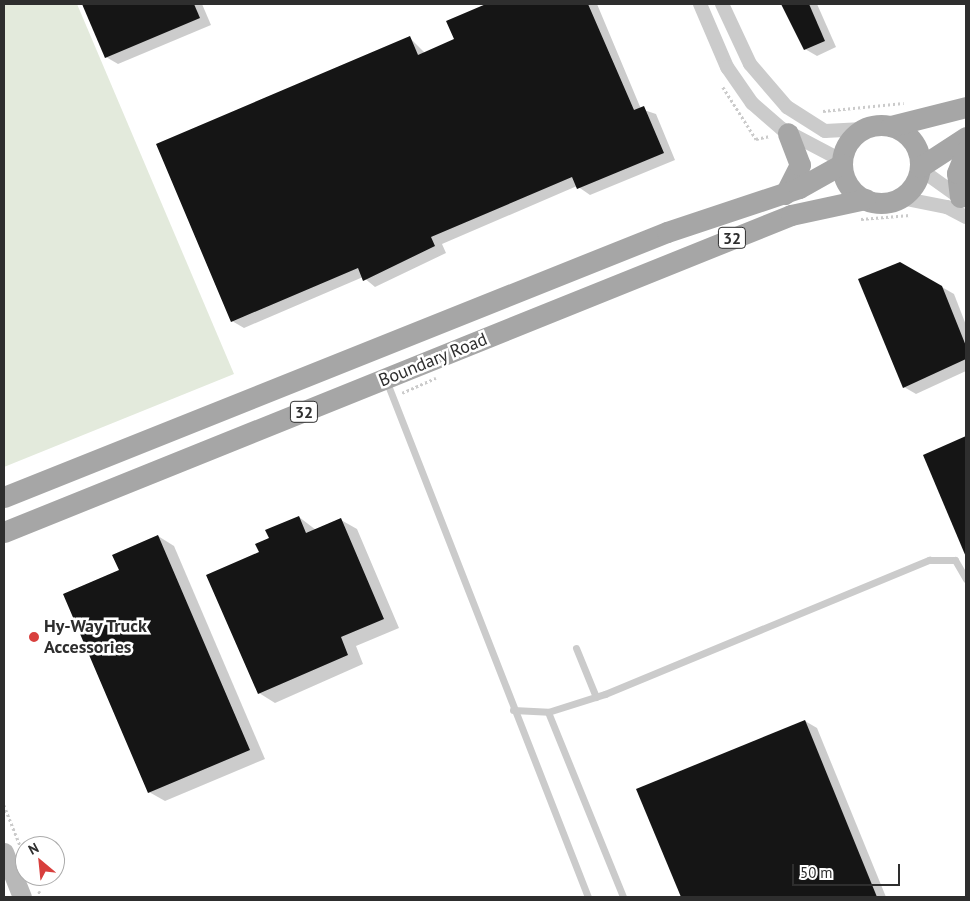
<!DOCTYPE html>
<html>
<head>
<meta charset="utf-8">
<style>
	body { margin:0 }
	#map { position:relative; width:970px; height:901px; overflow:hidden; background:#fff; font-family:"PT Sans",sans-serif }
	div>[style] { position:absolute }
	.green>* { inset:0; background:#e3eadc }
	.shadow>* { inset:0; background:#0003 }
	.building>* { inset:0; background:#151515 }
	.path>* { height:2.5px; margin-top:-1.25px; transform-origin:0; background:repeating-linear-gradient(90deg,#cbcbcb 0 2.5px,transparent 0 5px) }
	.lane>* { height:7px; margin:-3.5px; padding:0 3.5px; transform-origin:3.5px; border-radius:3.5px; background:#cbcbcb }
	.street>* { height:14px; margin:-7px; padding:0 7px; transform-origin:7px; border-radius:7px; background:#cbcbcb }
	.secondary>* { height:19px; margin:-9.5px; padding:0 9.5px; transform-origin:9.5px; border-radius:9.5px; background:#b8b8b8 }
	.primary>* { height:21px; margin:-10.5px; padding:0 10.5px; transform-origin:10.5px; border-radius:10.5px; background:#a6a6a6 }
	.primary>.ring { margin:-10.5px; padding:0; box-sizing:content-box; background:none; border:21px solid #a6a6a6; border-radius:50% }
	.dots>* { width:14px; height:14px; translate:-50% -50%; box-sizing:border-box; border:2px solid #fff; border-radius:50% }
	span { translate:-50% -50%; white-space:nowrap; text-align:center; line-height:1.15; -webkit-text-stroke:5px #fff; paint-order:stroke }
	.shield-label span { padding:1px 4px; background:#fff; border:1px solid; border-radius:4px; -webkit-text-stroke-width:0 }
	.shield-label { font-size:16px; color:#2e2e2e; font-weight:700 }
	.street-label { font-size:18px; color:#2e2e2e }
	.poi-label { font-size:18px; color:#2e2e2e; font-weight:700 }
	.left { translate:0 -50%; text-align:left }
	.frame { position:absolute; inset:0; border:5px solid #2e2e2e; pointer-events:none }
	.north { position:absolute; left:15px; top:836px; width:50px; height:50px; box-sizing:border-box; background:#fff; border:1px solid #ababab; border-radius:50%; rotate:332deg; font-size:14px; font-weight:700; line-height:20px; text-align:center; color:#2e2e2e }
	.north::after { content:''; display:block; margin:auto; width:18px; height:22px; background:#d83f3d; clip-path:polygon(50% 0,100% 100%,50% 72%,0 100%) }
	.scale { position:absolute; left:792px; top:864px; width:108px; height:22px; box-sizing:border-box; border:2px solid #2e2e2e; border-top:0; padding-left:6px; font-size:15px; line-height:18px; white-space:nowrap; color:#2e2e2e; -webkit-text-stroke:4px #fff; paint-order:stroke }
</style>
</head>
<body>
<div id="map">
	<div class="green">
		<div style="clip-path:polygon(4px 4px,77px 4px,234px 374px,4px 467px)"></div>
	</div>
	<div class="shadow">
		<div style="clip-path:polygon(84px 4px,202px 4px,211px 25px,118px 64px,106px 57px)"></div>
		<div style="clip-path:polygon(489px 4px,597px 4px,641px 109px,656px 114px,675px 160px,590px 195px,577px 186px,442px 244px,446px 253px,375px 287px,363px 277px,244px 328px,232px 321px,410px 38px,425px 53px,456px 40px,448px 21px)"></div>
		<div style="clip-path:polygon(783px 4px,817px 4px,836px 47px,817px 56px,805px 49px)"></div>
		<div style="clip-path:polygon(900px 263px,954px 294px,966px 325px,966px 371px,916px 394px,904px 387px,860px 280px)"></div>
		<div style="clip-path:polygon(966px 438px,966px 553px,924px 456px)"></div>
		<div style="clip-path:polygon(299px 517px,316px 530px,341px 520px,357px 529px,399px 628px,356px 646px,363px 664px,275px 703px,259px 693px,260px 553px,270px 539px)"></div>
		<div style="clip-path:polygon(158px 536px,174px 546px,265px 759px,165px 801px,149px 792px,121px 571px)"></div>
		<div style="clip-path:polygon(805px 721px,817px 728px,886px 897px,682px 897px,638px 789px)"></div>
	</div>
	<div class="building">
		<div style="clip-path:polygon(82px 4px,194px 4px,200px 18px,105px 58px)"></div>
		<div style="clip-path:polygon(486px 4px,588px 4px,634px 110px,644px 106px,664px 153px,577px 189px,572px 177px,431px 237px,435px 246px,363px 281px,358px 268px,231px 322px,156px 144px,410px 36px,418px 55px,454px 39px,446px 21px)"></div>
		<div style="clip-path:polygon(781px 4px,809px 4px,825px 41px,804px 50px)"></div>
		<div style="clip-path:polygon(900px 262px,942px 286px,966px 346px,966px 359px,903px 388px,858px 279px)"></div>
		<div style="clip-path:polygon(966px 436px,966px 557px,923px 455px)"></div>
		<div style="clip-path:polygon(299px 516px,306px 533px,341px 518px,384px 619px,341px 637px,348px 655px,258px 694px,206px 575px,259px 552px,255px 544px,269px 538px,265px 530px)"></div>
		<div style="clip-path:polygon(158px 535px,250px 750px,148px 793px,63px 594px,119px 570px,112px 555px)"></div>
		<div style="clip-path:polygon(805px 720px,877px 897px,681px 897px,636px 789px)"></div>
	</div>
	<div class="path">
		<div style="left:723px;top:87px;width:62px;rotate:57.6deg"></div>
		<div style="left:756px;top:139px;width:14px;rotate:-12deg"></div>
		<div style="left:823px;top:111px;width:81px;rotate:-5.6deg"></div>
		<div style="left:861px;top:219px;width:49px;rotate:-4.7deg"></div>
		<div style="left:402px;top:393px;width:37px;rotate:-24deg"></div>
		<div style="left:4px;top:805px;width:43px;rotate:68.2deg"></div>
		<div style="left:39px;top:891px;width:6px;rotate:72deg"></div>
	</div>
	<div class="lane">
		<div style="left:386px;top:380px;width:555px;rotate:68.66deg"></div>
		<div style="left:576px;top:648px;width:53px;rotate:67.8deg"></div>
		<div style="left:513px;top:710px;width:35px;rotate:3deg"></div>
		<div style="left:548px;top:712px;width:60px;rotate:-17.5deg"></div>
		<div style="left:605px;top:694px;width:351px;rotate:-22.5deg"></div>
		<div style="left:929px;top:560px;width:26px"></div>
		<div style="left:955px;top:560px;width:22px;rotate:60deg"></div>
		<div style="left:548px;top:712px;width:200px;rotate:67.9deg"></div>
	</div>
	<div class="street">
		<div style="left:700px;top:4px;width:69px;rotate:66.8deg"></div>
		<div style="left:727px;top:67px;width:44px;rotate:55.2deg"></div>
		<div style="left:752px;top:103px;width:40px;rotate:41deg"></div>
		<div style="left:782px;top:129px;width:69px;rotate:27.7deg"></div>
		<div style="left:722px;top:4px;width:66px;rotate:65deg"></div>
		<div style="left:750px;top:64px;width:57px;rotate:49.3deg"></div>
		<div style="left:787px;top:107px;width:45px;rotate:32.3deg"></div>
		<div style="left:825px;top:131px;width:38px;rotate:-3deg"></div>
		<div style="left:920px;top:169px;width:52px;rotate:35.5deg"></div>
		<div style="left:901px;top:198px;width:47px;rotate:11.1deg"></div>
		<div style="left:947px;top:207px;width:21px;rotate:28deg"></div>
	</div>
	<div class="secondary">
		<div style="left:4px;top:852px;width:48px;rotate:68.2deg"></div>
	</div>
	<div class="primary">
		<div class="ring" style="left:842px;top:125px;width:57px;height:57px"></div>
		<div style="left:891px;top:126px;width:77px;rotate:-14.2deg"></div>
		<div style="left:920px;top:167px;width:55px;rotate:-33.1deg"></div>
		<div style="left:785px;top:194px;width:33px;rotate:-63deg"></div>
		<div style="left:800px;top:165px;width:34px;rotate:-111deg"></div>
		<div style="left:960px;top:197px;width:24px;rotate:-97deg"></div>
		<div style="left:957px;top:173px;width:24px;rotate:-68deg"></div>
		<div style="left:4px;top:497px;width:714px;rotate:-21.79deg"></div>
		<div style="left:667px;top:232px;width:139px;rotate:-18.4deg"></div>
		<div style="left:799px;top:188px;width:49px;rotate:-29.2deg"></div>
		<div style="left:4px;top:532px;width:848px;rotate:-21.94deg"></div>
		<div style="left:791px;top:215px;width:76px;rotate:-12.2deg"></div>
	</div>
	<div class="dots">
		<div style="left:34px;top:637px;background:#d83f3d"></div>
	</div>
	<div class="shield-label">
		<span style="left:732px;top:238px">32</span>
		<span style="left:304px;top:412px">32</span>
	</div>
	<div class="street-label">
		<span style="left:433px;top:360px;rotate:-22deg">Boundary Road</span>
	</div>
	<div class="poi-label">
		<span class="left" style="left:44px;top:637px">Hy-Way Truck<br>Accessories</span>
	</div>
	<div class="frame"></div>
	<div class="north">N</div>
	<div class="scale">50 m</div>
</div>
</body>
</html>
